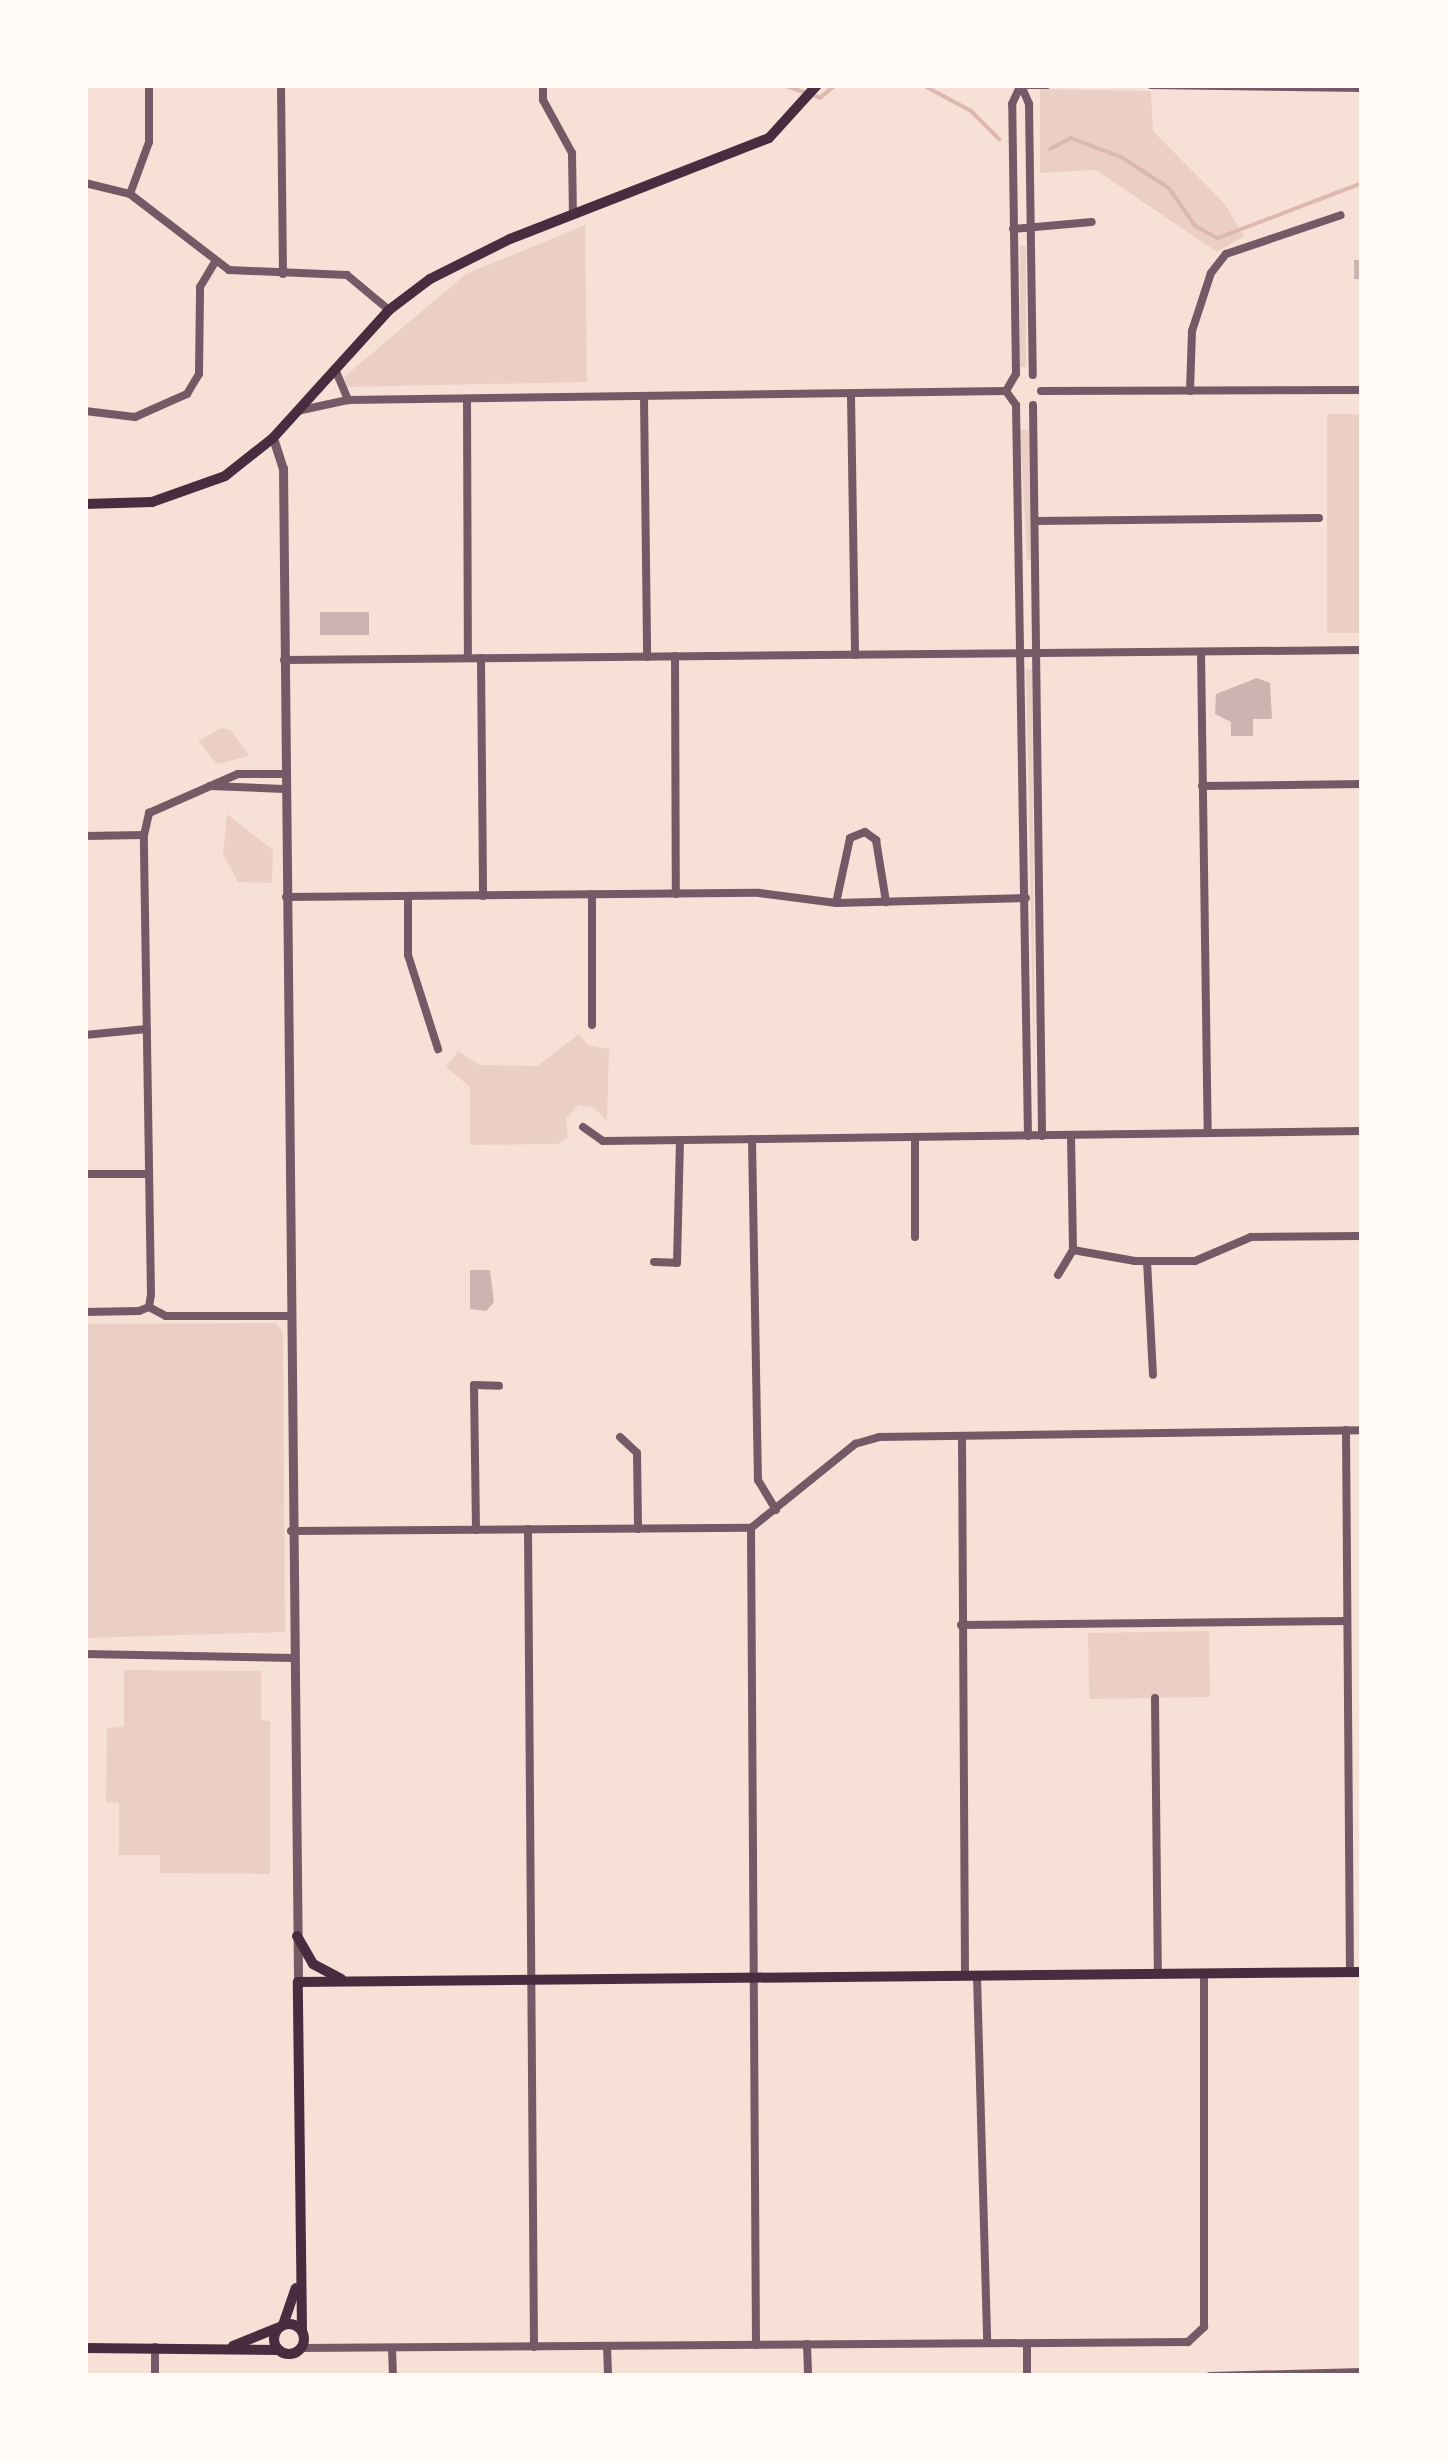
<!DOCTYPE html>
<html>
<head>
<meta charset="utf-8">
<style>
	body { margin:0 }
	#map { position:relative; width:1447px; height:2461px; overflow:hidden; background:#f7e1d7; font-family:Inter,sans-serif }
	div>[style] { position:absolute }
	.green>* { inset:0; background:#ebcfc5; transform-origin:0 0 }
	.stream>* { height:4px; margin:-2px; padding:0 2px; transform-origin:2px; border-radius:2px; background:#dcb8b0 }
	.building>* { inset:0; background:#ccb4b1; transform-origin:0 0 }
	.minor>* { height:8px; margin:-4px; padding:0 4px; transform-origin:4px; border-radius:4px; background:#755966 }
	.tertiary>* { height:9px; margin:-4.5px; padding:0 4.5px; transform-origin:4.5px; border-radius:4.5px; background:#755966 }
	.secondary>* { height:10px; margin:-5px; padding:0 5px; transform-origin:5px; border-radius:5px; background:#4a2c40 }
	.secondary>.ring { margin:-5px; padding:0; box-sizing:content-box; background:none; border:10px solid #4a2c40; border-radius:50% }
	span { translate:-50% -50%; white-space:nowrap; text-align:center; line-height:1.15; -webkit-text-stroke:9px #fffaf5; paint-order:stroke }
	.frame { position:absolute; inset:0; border:88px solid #fffaf5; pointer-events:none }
</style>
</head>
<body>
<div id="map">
	<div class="green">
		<div style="clip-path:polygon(1040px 89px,1151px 91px,1153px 131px,1224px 203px,1244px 236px,1217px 252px,1096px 170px,1040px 173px)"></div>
		<div style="clip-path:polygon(585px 225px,587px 382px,347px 387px,344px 377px,466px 274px)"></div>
		<div style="left:1020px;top:246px;width:6px;height:121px"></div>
		<div style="left:1327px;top:414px;width:35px;height:219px"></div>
		<div style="clip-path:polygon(1020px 430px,1029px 430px,1031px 560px,1027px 560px)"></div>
		<div style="clip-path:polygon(1026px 669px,1032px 670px,1035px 1116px)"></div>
		<div style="clip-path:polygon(221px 728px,231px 730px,249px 756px,217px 764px,198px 741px)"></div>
		<div style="clip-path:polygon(227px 814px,273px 850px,272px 883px,238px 882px,223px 854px)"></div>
		<div style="clip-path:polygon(579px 1034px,588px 1045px,609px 1049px,607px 1122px,595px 1108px,579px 1105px,566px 1118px,568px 1138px,558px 1144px,470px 1145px,470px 1087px,446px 1067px,458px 1051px,480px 1065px,537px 1066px)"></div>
		<div style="clip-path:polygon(276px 1323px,283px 1332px,285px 1632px,85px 1638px,85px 1324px)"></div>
		<div style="left:1209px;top:1631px;width:66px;height:121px;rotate:89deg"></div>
		<div style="clip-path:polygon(124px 1670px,261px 1671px,261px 1720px,270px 1721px,270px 1874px,160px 1873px,160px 1855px,119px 1855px,119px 1803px,106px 1802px,107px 1728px,124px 1727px)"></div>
	</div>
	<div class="stream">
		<div style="left:783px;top:85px;width:39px;rotate:19deg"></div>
		<div style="left:820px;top:98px;width:20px;rotate:-41deg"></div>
		<div style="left:923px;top:85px;width:55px;rotate:28.4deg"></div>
		<div style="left:971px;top:111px;width:40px;rotate:45deg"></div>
		<div style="left:1050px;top:149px;width:24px;rotate:-28deg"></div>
		<div style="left:1071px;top:138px;width:53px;rotate:20.8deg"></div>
		<div style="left:1121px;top:157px;width:57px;rotate:32.9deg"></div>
		<div style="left:1169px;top:188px;width:46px;rotate:55.6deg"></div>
		<div style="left:1195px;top:226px;width:26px;rotate:28deg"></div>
		<div style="left:1218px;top:238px;width:154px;rotate:-20.9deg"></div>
	</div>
	<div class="building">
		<div style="left:1354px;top:260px;width:7px;height:19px"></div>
		<div style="left:320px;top:612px;width:49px;height:23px"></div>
		<div style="clip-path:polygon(1257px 678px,1270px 683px,1272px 719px,1253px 719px,1253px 736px,1231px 736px,1231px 722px,1215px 714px,1216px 694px)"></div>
		<div style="clip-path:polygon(470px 1270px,490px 1270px,494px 1302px,486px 1311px,470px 1309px)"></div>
	</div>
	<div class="minor">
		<div style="left:281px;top:85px;width:189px;rotate:89.4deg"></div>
		<div style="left:543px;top:85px;width:15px;rotate:90deg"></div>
		<div style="left:543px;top:100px;width:60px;rotate:61.3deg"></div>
		<div style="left:572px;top:153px;width:61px;rotate:89.1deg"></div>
		<div style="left:1021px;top:85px;width:21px;rotate:67deg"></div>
		<div style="left:1029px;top:104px;width:271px;rotate:89.2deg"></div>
		<div style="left:1021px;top:85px;width:26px"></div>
		<div style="left:1151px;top:85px;width:211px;rotate:0.8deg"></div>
		<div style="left:85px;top:183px;width:46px;rotate:13.7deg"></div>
		<div style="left:130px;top:194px;width:125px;rotate:37.5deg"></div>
		<div style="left:229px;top:270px;width:118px;rotate:2.4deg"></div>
		<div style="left:347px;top:275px;width:55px;rotate:39.8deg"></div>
		<div style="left:130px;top:194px;width:55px;rotate:-69.9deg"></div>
		<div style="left:149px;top:142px;width:57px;rotate:-90deg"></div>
		<div style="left:1013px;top:229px;width:79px;rotate:-5.1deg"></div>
		<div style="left:335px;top:369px;width:34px;rotate:67deg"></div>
		<div style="left:1016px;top:374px;width:270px;rotate:-90.8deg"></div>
		<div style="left:1012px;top:104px;width:21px;rotate:-65deg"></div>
		<div style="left:1041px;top:391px;width:321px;rotate:-0.2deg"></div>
		<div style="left:1190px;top:391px;width:60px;rotate:-88.1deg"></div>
		<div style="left:1192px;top:331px;width:61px;rotate:-71.9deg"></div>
		<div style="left:1211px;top:273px;width:24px;rotate:-52deg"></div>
		<div style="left:1226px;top:254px;width:121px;rotate:-18.7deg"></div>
		<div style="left:851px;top:396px;width:259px;rotate:89.1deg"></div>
		<div style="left:644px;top:398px;width:259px;rotate:89.3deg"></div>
		<div style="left:467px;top:399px;width:259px;rotate:89.8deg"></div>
		<div style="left:1016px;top:405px;width:731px;rotate:89.06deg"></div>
		<div style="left:1016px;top:405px;width:17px;rotate:-126deg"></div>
		<div style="left:1006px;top:391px;width:20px;rotate:-60deg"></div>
		<div style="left:1033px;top:405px;width:731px;rotate:89.29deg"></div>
		<div style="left:85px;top:411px;width:50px;rotate:6.8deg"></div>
		<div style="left:135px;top:417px;width:57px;rotate:-23.9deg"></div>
		<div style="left:187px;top:394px;width:23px;rotate:-59deg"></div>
		<div style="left:199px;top:374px;width:87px;rotate:-89.3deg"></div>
		<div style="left:200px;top:287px;width:29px;rotate:-59deg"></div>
		<div style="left:297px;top:411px;width:52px;rotate:-12.2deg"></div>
		<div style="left:348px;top:400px;width:658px;rotate:-0.78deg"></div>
		<div style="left:1036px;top:521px;width:283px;rotate:-0.6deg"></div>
		<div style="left:1201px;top:652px;width:481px;rotate:89.2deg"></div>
		<div style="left:675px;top:656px;width:238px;rotate:89.8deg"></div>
		<div style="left:481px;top:658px;width:238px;rotate:89.5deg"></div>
		<div style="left:284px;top:660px;width:1078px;rotate:-0.53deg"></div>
		<div style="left:210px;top:786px;width:74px;rotate:2.3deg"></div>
		<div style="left:1202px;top:786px;width:160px;rotate:-0.7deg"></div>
		<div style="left:85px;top:836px;width:59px;rotate:-1deg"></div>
		<div style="left:408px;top:896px;width:59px;rotate:90deg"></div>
		<div style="left:408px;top:955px;width:99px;rotate:72.3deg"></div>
		<div style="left:286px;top:897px;width:473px;rotate:-0.5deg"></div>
		<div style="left:759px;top:893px;width:78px;rotate:7.4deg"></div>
		<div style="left:836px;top:903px;width:190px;rotate:-1.5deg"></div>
		<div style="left:836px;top:903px;width:66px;rotate:-77.8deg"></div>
		<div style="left:850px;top:838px;width:16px;rotate:-22deg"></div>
		<div style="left:865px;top:832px;width:14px;rotate:36deg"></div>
		<div style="left:876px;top:840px;width:63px;rotate:80.8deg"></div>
		<div style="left:592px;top:1025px;width:131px;rotate:-90deg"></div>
		<div style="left:85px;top:1035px;width:62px;rotate:-5.5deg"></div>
		<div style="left:583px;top:1127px;width:24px;rotate:35deg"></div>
		<div style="left:603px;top:1141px;width:759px;rotate:-0.75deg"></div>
		<div style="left:1071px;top:1136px;width:114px;rotate:89deg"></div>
		<div style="left:1073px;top:1250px;width:63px;rotate:10.1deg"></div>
		<div style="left:1135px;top:1261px;width:60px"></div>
		<div style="left:1195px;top:1261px;width:61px;rotate:-23.2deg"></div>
		<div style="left:1251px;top:1237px;width:111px;rotate:-0.5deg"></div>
		<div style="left:752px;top:1139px;width:341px;rotate:89deg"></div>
		<div style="left:758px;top:1480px;width:35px;rotate:59deg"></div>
		<div style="left:85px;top:1174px;width:64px"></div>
		<div style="left:915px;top:1237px;width:99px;rotate:-90deg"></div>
		<div style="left:1147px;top:1261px;width:114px;rotate:87deg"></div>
		<div style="left:654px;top:1262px;width:23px;rotate:2deg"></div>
		<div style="left:677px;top:1263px;width:123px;rotate:-88.6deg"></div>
		<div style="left:1058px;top:1275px;width:29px;rotate:-59deg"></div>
		<div style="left:149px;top:1307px;width:19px;rotate:28deg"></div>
		<div style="left:166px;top:1316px;width:123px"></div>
		<div style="left:85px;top:1312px;width:54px;rotate:-1.1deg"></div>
		<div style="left:139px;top:1311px;width:11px;rotate:-22deg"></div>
		<div style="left:149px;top:1307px;width:12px;rotate:-81deg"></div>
		<div style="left:151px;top:1295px;width:460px;rotate:-90.9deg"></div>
		<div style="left:144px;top:835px;width:23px;rotate:-77deg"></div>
		<div style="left:149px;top:813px;width:97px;rotate:-23.7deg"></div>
		<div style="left:238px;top:774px;width:46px"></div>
		<div style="left:1346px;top:1430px;width:542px;rotate:89.58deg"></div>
		<div style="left:962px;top:1436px;width:540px;rotate:89.68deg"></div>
		<div style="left:620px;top:1437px;width:23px;rotate:43deg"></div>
		<div style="left:637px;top:1453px;width:76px;rotate:89.2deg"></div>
		<div style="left:751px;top:1528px;width:817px;rotate:89.65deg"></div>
		<div style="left:528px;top:1529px;width:818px;rotate:89.58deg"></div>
		<div style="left:476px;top:1530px;width:145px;rotate:-90.8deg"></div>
		<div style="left:474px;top:1385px;width:25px;rotate:2deg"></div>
		<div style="left:291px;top:1531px;width:460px;rotate:-0.4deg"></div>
		<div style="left:751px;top:1528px;width:134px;rotate:-38.9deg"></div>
		<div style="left:855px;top:1444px;width:25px;rotate:-16deg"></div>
		<div style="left:879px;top:1437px;width:483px;rotate:-0.8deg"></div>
		<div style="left:961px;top:1625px;width:386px;rotate:-0.6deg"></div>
		<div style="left:85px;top:1654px;width:207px;rotate:1.1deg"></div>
		<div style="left:1155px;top:1698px;width:276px;rotate:89.4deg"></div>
		<div style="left:977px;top:1976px;width:367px;rotate:88.4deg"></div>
		<div style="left:1027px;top:2343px;width:33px;rotate:90deg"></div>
		<div style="left:807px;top:2344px;width:32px;rotate:88deg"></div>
		<div style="left:607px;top:2346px;width:30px;rotate:88deg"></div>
		<div style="left:155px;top:2347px;width:29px;rotate:90deg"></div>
		<div style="left:301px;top:2348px;width:887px;rotate:-0.39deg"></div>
		<div style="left:1188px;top:2342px;width:22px;rotate:-43deg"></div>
		<div style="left:1204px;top:2327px;width:353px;rotate:-90deg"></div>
		<div style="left:392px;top:2348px;width:28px;rotate:88deg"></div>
		<div style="left:1210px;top:2376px;width:152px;rotate:-1.5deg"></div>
	</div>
	<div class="tertiary">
		<div style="left:273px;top:438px;width:32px;rotate:72deg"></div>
		<div style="left:283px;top:468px;width:1514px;rotate:89.43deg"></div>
	</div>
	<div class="secondary">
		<div style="left:85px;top:504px;width:67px;rotate:-1.7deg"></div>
		<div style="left:152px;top:502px;width:77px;rotate:-19.6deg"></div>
		<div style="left:225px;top:476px;width:61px;rotate:-38.4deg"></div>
		<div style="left:273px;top:438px;width:173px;rotate:-47.8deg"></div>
		<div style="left:389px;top:310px;width:51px;rotate:-37.1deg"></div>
		<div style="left:430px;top:279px;width:89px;rotate:-26.6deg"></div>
		<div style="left:510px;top:239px;width:278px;rotate:-21.3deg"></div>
		<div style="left:769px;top:138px;width:72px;rotate:-47.8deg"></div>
		<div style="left:297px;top:1936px;width:32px;rotate:60deg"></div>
		<div style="left:313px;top:1964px;width:32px;rotate:28deg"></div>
		<div class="ring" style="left:274px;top:2324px;width:20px;height:20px"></div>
		<div style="left:283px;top:2325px;width:39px;rotate:-71deg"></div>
		<div style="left:302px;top:2330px;width:348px;rotate:-90.7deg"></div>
		<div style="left:298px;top:1982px;width:1064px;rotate:-0.54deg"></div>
		<div style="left:233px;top:2346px;width:48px;rotate:-22.2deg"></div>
		<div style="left:85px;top:2348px;width:194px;rotate:0.6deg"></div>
	</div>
	<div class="frame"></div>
</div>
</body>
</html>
